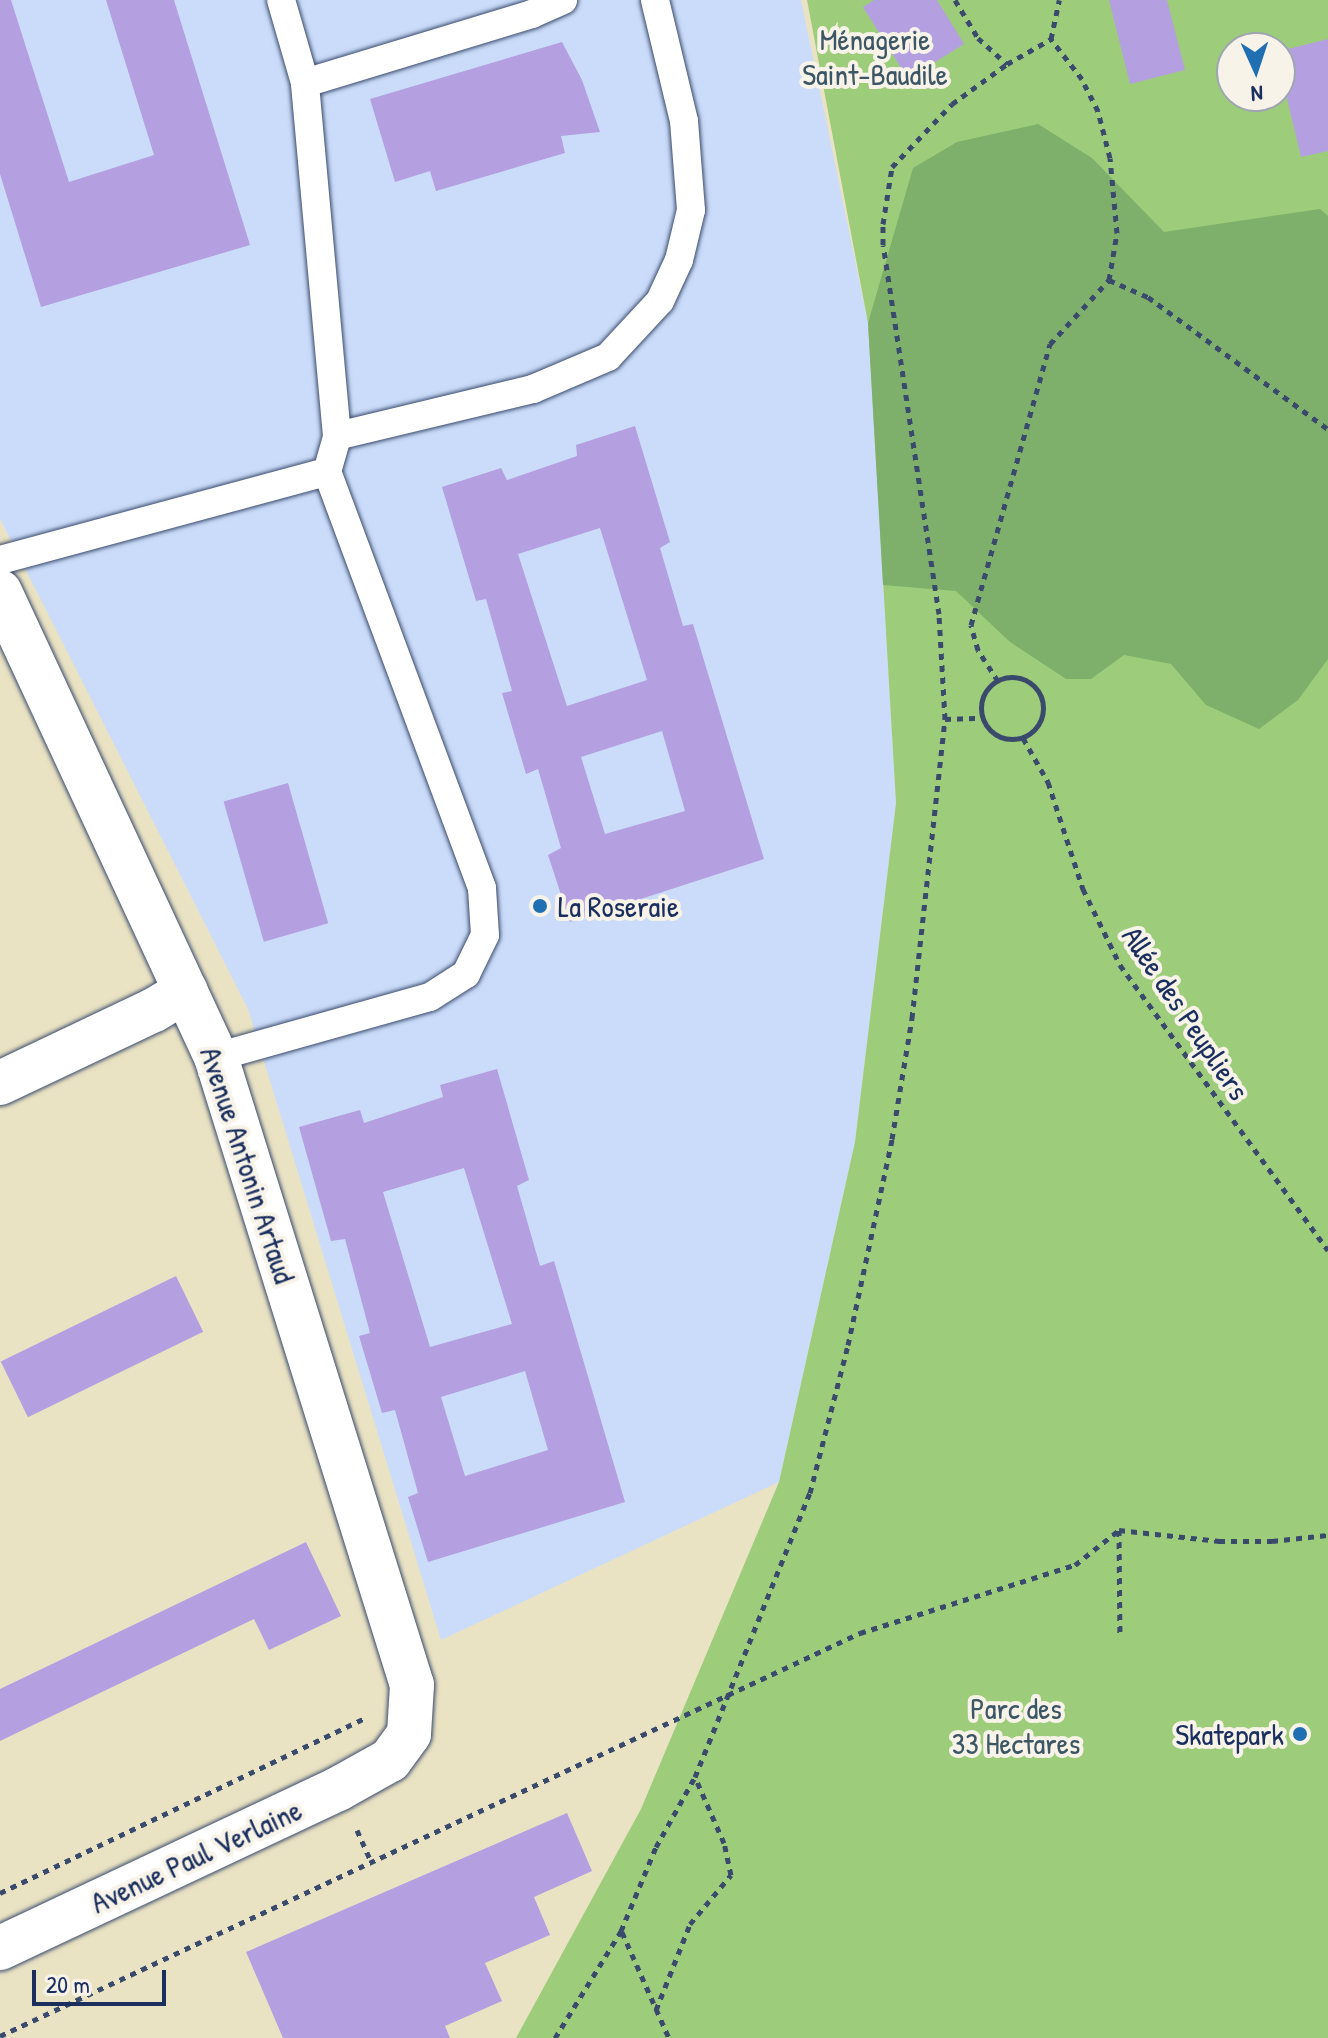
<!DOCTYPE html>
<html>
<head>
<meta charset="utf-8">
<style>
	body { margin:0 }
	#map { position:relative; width:1328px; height:2038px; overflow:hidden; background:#eae3c3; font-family:"Patrick Hand",sans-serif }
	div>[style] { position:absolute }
	.built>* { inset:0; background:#cadcf9 }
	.green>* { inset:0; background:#9dcc7b }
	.forest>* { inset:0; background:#7eb06b }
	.building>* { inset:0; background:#b4a0e1; transform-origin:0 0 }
	.path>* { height:5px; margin-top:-2.5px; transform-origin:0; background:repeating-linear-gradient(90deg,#3a4a6d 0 6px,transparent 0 12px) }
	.path>.ring { margin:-2.5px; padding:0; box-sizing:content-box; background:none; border:5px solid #3a4a6d; border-radius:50% }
	.roads { filter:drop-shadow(0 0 2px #3a4a6d) drop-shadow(0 0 2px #3a4a6d) }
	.lane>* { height:28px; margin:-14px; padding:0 14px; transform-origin:14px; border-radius:14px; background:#fff }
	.street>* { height:44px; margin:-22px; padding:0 22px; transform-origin:22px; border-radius:22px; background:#fff }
	.dots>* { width:22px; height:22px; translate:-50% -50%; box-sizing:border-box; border:4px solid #f7f3e8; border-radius:50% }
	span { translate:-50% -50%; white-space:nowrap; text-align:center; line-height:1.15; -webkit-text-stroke:8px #f7f3e8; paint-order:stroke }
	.park-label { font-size:30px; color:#3c5665 }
	.poi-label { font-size:30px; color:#1b2f5e }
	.left { translate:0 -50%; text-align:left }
	.right { translate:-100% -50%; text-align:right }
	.street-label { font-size:30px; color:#1b2f5e }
	.north { position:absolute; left:1216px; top:32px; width:80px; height:80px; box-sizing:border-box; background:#f7f3e8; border:2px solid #9fa5b1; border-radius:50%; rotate:177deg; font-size:22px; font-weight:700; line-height:32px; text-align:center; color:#1b2f5e }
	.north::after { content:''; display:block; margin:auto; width:28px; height:36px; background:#1f6fb2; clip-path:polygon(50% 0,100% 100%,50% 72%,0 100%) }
	.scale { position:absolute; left:32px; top:1970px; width:134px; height:36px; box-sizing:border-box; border:4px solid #1b2f5e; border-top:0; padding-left:10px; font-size:24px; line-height:28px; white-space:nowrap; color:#1b2f5e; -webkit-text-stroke:6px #f7f3e8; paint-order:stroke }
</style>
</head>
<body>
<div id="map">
	<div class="built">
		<div style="clip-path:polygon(0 0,801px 0,868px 323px,896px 803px,855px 1142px,779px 1482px,441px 1640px,248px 1009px,0 519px)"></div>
	</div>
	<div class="green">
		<div style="clip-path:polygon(evenodd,807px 0,1328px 0,1328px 2038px,516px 2038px,641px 1809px,779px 1482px,855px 1142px,896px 803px,868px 323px,807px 0,1232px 48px,1280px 48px,1280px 96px,1232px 96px,1232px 48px)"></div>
	</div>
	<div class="forest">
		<div style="clip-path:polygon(1038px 124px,1092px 158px,1164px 232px,1320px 209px,1328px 216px,1328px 659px,1298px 700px,1259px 729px,1206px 705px,1171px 664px,1124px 655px,1091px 679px,1066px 679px,1010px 642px,956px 591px,883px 585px,868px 323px,913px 168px,957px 142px)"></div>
	</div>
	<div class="building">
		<div style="clip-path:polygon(0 0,11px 0,69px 182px,154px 155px,106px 0,174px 0,250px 245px,41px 307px,0 174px)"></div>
		<div style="clip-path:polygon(874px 0,937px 0,964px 44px,908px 79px,863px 7px)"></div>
		<div style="clip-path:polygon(1109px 0,1167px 0,1185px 70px,1130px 84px)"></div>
		<div style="clip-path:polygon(1328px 39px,1328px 151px,1301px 157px,1280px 69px,1280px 51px)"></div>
		<div style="clip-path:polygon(562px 42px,582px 80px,600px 132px,561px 136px,565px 153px,436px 191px,430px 171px,395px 182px,370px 99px)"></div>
		<div style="clip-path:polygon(evenodd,635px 426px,670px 542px,660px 548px,683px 626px,693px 624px,764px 859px,570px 922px,548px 855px,561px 848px,538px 769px,526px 774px,502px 693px,512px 691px,486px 599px,476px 601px,442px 487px,501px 468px,507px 480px,577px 456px,576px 445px,635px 426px,600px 528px,647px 680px,567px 706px,518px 554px,600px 528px,635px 426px,662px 731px,685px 811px,605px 834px,581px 757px,662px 731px)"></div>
		<div style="left:288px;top:783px;width:146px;height:67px;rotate:74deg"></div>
		<div style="clip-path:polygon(evenodd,497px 1069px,529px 1180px,517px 1186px,540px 1266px,554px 1261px,625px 1502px,428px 1562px,408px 1497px,418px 1493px,395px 1410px,382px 1413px,359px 1336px,370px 1333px,345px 1239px,331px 1241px,299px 1127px,360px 1110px,364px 1123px,443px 1097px,440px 1085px,497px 1069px,464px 1168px,512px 1324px,430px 1347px,383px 1192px,464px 1168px,497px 1069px,525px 1371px,548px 1450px,465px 1476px,441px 1397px,525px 1371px)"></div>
		<div style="left:176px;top:1276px;width:62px;height:195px;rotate:64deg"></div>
		<div style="clip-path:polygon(306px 1542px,341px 1616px,269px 1650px,254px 1619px,0 1741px,0 1689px)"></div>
		<div style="clip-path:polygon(567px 1813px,592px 1871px,534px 1897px,550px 1935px,485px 1963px,502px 2001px,445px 2026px,450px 2038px,283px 2038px,246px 1952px)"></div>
	</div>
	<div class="path">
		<div style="left:955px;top:0;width:44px;rotate:58.8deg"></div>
		<div style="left:978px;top:38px;width:39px;rotate:42deg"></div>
		<div style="left:1109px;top:280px;width:43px;rotate:23.6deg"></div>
		<div style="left:1148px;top:297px;width:223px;rotate:36.3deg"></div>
		<div class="ring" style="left:981px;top:677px;width:57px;height:57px"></div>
		<div style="left:998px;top:681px;width:37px;rotate:-123deg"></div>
		<div style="left:978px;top:650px;width:26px;rotate:-106deg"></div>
		<div style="left:971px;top:625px;width:292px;rotate:-74.3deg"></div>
		<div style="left:1050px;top:344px;width:87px;rotate:-47.3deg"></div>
		<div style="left:1109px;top:280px;width:48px;rotate:-80.3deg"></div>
		<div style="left:1117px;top:233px;width:75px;rotate:-95.3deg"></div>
		<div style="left:1110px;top:158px;width:49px;rotate:-104.3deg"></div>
		<div style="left:1098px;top:111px;width:36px;rotate:-117deg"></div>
		<div style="left:1082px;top:79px;width:51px;rotate:-127.8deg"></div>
		<div style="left:945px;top:719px;width:37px;rotate:-2deg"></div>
		<div style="left:1023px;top:738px;width:51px;rotate:60.4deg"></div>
		<div style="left:1048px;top:782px;width:113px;rotate:71.9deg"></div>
		<div style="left:1083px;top:889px;width:85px;rotate:64deg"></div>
		<div style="left:1120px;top:965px;width:353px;rotate:53.9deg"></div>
		<div style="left:1119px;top:1530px;width:107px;rotate:89.5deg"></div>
		<div style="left:357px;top:1830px;width:35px;rotate:66deg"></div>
		<div style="left:0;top:1893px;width:403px;rotate:-25.6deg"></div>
		<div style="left:622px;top:1932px;width:116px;rotate:66.1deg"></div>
		<div style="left:656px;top:2010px;width:92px;rotate:-68.4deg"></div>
		<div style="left:690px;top:1924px;width:64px;rotate:-50.1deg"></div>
		<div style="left:731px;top:1875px;width:33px;rotate:-102deg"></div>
		<div style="left:724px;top:1843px;width:72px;rotate:-113.7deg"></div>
		<div style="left:0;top:2036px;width:950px;rotate:-25.11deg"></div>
		<div style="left:860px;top:1633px;width:225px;rotate:-17.6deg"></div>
		<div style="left:1075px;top:1565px;width:56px;rotate:-38.5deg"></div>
		<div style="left:1119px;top:1530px;width:101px;rotate:6.3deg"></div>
		<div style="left:1219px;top:1541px;width:53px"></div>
		<div style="left:1272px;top:1541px;width:56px;rotate:-6.1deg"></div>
		<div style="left:555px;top:2038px;width:126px;rotate:-58.3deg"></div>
		<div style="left:621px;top:1931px;width:91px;rotate:-67.4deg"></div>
		<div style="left:656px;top:1847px;width:80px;rotate:-60.9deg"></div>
		<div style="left:695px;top:1777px;width:306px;rotate:-68deg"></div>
		<div style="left:810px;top:1493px;width:153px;rotate:-75.6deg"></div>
		<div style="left:848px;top:1345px;width:211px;rotate:-77.9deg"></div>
		<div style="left:892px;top:1139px;width:123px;rotate:-80.6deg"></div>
		<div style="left:912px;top:1018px;width:301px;rotate:-83.7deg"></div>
		<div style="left:945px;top:719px;width:105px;rotate:-93.3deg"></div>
		<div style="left:939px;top:614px;width:373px;rotate:-98.6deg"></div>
		<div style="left:883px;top:245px;width:21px;rotate:-90deg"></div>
		<div style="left:883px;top:224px;width:58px;rotate:-81deg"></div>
		<div style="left:892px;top:167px;width:87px;rotate:-46.4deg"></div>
		<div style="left:952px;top:104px;width:68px;rotate:-36deg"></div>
		<div style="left:1007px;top:64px;width:51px;rotate:-29.6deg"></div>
		<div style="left:1051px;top:39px;width:40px;rotate:-78deg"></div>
	</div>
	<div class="roads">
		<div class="lane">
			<div style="left:305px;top:83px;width:237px;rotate:-16.9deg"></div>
			<div style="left:532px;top:14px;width:34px;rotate:-24deg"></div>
			<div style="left:337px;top:436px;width:202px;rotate:-13.5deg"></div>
			<div style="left:533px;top:389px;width:82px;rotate:-23.1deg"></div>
			<div style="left:608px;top:357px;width:76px;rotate:-47.1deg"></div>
			<div style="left:660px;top:301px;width:45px;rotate:-65.1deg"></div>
			<div style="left:679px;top:260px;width:51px;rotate:-76.5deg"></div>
			<div style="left:691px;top:210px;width:89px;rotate:-94.5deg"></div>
			<div style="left:684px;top:121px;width:124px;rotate:-103.5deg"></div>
			<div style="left:0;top:560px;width:339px;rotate:-15.1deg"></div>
			<div style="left:216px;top:1057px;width:222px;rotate:-15.7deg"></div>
			<div style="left:430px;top:997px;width:43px;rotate:-32.6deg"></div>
			<div style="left:466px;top:974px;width:43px;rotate:-64deg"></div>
			<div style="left:485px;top:935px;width:47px;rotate:-93.7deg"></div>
			<div style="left:482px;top:888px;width:444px;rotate:-110.4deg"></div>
			<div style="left:327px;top:472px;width:37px;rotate:-74deg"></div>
			<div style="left:337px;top:436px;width:354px;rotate:-95.2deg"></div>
			<div style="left:305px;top:83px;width:86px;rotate:-106.1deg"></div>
		</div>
		<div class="street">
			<div style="left:0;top:592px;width:513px;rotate:65.08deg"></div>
			<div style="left:216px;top:1057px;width:658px;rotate:72.67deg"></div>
			<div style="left:412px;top:1685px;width:49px;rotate:93.5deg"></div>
			<div style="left:409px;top:1734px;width:32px;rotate:126deg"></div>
			<div style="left:390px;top:1760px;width:60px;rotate:150.9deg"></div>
			<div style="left:338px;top:1789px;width:374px;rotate:154.8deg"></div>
			<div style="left:0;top:1083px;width:170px;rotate:-25.4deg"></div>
			<div style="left:154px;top:1010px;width:37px;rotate:-31deg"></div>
		</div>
	</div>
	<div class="dots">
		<div style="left:540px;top:906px;background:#1f6fb2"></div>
		<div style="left:1300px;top:1734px;background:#1f6fb2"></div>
	</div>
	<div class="park-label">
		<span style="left:875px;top:56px">Ménagerie<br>Saint-Baudile</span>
		<span style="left:1016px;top:1725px">Parc des<br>33 Hectares</span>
	</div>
	<div class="poi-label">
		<span class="left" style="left:558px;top:906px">La Roseraie</span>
		<span class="right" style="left:1284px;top:1734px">Skatepark</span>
	</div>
	<div class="street-label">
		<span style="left:1186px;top:1013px;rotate:56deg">Allée des Peupliers</span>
		<span style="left:248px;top:1165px;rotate:72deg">Avenue Antonin Artaud</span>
		<span style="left:196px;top:1856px;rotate:-25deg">Avenue Paul Verlaine</span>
	</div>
	<div class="north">N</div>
	<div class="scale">20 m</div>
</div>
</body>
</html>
